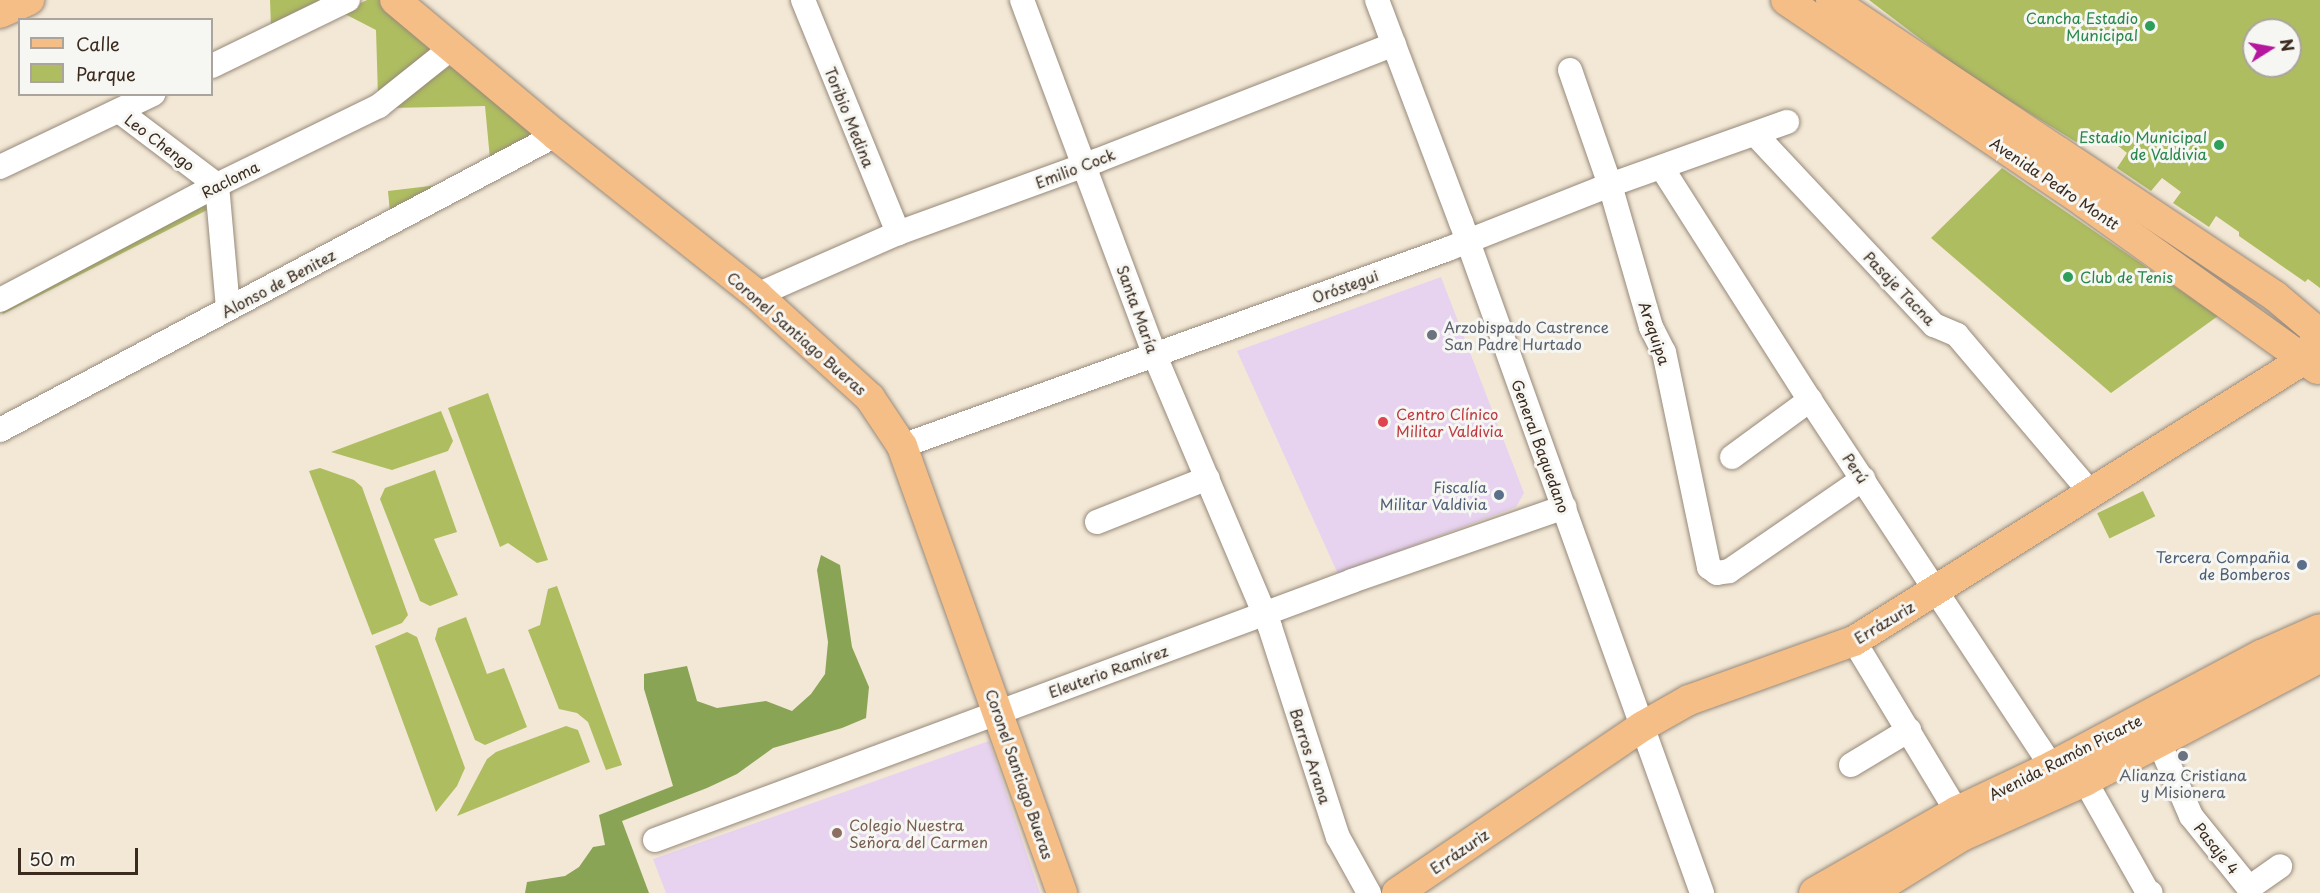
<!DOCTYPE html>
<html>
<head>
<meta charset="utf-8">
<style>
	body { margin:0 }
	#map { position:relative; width:2320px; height:893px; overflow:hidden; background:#f3e8d6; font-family:"Playpen Sans",sans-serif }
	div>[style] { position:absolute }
	.built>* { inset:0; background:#e7d2ef }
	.green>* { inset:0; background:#aebd60; transform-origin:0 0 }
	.forest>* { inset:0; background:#8aa456 }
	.roads { filter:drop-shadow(0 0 2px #97897a) drop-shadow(0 0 2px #97897a) }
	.minor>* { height:24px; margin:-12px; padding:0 12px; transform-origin:12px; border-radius:12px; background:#fff }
	.major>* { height:30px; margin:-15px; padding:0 15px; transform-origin:15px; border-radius:15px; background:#f6be87 }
	.highway>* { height:33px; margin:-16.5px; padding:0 16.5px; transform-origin:16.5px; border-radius:16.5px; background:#f6be87 }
	.dots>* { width:16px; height:16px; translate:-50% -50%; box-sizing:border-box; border:3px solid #f6f6f2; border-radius:50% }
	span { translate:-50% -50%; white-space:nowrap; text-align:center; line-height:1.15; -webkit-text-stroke:6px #f6f6f2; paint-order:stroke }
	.leisure-label { font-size:15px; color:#27864d }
	.right { translate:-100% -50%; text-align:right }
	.left { translate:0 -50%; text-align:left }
	.street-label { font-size:15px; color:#3b2a1e }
	.worship-label { font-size:15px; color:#5b616d }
	.health-label { font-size:15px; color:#be3a42 }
	.service-label { font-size:15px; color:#4e5e75 }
	.education-label { font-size:15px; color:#785e54 }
	.legend { position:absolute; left:18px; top:18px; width:195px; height:78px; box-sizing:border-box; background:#f6f6f2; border:2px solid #aba49d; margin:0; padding:8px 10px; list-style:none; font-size:18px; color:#3b2a1e }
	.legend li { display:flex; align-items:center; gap:12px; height:30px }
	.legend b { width:30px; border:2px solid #aba49d }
	.north { position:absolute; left:2242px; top:18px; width:60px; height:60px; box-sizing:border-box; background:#f6f6f2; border:2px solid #aba49d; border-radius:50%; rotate:79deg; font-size:16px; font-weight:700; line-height:24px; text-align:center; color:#3b2a1e }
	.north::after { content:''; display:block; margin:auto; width:21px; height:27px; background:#b5179e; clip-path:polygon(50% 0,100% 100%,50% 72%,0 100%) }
	.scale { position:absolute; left:18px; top:848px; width:120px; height:27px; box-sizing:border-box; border:3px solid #3b2a1e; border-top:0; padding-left:8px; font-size:18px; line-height:21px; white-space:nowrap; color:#3b2a1e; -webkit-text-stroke:4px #f6f6f2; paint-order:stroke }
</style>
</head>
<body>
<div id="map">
	<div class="built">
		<div style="clip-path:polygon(1441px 277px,1524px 493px,1516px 507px,1338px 574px,1237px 351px)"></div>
		<div style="clip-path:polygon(989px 741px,1040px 893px,666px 893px,653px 859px)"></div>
	</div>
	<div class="green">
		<div style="clip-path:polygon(270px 0,339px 0,271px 27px)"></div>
		<div style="clip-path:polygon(367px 0,380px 0,430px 46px,431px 56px,378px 96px,376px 30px,341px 12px)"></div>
		<div style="clip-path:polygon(evenodd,1869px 0,2320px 0,2320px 288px,2308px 279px,2305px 282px,2239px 236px,2239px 232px,2216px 216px,2209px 227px,2173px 203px,2181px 192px,2162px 178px,2151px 191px,2117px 168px,2127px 153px,2107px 137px,2076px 142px,1968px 75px,1869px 0,2254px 30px,2290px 30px,2290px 66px,2254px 66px,2254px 30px)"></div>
		<div style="clip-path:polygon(448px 67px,455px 67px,532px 131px,533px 136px,490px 159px,485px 106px,390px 108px)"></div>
		<div style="clip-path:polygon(2002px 168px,2218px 316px,2111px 393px,1931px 238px)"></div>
		<div style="clip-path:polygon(438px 185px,390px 213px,388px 191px)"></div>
		<div style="left:203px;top:202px;width:9px;height:229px;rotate:63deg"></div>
		<div style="clip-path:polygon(488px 393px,548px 560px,537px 563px,508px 543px,500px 547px,448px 408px)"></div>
		<div style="clip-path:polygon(441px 411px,453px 441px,448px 451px,392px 470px,331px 452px)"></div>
		<div style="clip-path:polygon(320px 468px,354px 480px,362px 487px,408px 615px,402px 623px,372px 635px,309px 471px)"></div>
		<div style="clip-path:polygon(435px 470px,457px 532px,434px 539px,458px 595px,430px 606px,420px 601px,380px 499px,385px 488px)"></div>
		<div style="left:2143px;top:491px;width:28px;height:51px;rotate:64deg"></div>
		<div style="clip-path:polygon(557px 586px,622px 765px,606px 770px,588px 722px,577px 713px,559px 709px,528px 630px,540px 625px,548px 589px)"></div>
		<div style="clip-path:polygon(466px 617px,487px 674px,504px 668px,527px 727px,485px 745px,475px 740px,435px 639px,438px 628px)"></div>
		<div style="clip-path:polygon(407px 632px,417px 637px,465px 768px,457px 786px,436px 812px,375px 646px)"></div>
		<div style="clip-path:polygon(566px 726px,578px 730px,590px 762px,457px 816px,487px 759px,496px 752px)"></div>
	</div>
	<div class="forest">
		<div style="clip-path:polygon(821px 555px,840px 565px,852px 647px,869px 687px,866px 718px,842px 728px,773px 748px,737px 774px,707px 788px,622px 821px,649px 893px,525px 893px,527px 882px,565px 876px,579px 867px,593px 847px,605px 845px,599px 815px,673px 786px,644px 689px,644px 674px,687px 666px,697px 701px,717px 708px,766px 701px,792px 711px,811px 694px,825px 674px,828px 642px,817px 570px)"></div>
	</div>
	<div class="roads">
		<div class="minor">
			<div style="left:803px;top:0;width:252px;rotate:67.8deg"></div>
			<div style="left:1022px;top:0;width:380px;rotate:69.5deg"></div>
			<div style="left:1155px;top:356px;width:294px;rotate:67deg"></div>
			<div style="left:1270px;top:627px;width:221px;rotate:72.1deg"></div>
			<div style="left:1338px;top:837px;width:64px;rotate:61deg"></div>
			<div style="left:1377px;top:0;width:237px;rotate:69.3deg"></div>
			<div style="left:1461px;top:222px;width:713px;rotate:70.24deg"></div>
			<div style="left:212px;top:66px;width:151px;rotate:-25.9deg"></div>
			<div style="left:1570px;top:70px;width:122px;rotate:70.8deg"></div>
			<div style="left:1610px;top:185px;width:148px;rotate:73.9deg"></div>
			<div style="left:1651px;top:327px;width:28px;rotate:63deg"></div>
			<div style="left:1664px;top:352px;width:220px;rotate:78.2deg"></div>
			<div style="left:1709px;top:567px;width:10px;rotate:37deg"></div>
			<div style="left:1717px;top:573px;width:12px;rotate:-9deg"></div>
			<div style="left:1729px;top:571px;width:163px;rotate:-34.5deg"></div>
			<div style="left:119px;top:111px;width:123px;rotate:37.1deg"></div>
			<div style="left:217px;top:185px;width:124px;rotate:84.9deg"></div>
			<div style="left:1755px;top:134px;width:262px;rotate:46.9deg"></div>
			<div style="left:1934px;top:325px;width:25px;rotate:23deg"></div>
			<div style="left:1957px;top:335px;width:209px;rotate:49.7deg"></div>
			<div style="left:0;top:167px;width:170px;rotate:-25.5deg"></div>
			<div style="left:1662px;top:168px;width:275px;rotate:57.5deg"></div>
			<div style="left:1810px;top:400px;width:440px;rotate:56.6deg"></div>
			<div style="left:757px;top:295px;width:154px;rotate:-23.7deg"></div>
			<div style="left:898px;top:233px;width:211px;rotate:-20deg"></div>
			<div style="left:1096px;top:161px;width:320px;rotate:-21.4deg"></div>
			<div style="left:0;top:300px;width:246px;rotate:-27.9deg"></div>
			<div style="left:217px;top:185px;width:180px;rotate:-26deg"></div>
			<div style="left:379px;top:106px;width:95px;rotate:-38.6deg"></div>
			<div style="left:0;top:430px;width:629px;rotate:-27.95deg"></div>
			<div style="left:902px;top:446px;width:580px;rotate:-19.84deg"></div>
			<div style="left:1448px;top:249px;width:174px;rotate:-21.6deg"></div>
			<div style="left:1610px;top:185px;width:188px;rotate:-19.6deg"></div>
			<div style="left:1732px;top:457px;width:97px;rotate:-36.2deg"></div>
			<div style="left:1097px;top:522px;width:119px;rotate:-21.6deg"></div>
			<div style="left:1854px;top:641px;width:200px;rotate:58.9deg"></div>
			<div style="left:2158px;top:740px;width:83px;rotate:66.5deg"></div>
			<div style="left:2191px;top:816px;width:92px;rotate:51.1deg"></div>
			<div style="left:2249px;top:888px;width:38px;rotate:-35deg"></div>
			<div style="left:1851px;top:765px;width:68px;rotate:-31.1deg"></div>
			<div style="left:2084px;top:779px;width:129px;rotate:60.6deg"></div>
			<div style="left:2147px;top:891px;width:4px;rotate:27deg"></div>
			<div style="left:655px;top:840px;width:744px;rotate:-20.38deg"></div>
			<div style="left:1352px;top:581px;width:225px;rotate:-19.2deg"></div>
		</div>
		<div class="major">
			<div style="left:395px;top:0;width:210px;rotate:40deg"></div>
			<div style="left:556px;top:135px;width:257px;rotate:38.5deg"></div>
			<div style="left:757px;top:295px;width:153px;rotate:42.3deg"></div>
			<div style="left:870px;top:398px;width:58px;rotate:56.3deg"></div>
			<div style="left:902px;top:446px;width:475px;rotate:70.3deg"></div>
			<div style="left:1786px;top:0;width:360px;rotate:34.1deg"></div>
			<div style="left:2084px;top:202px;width:287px;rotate:35.6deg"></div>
			<div style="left:1831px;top:0;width:534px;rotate:33.69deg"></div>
			<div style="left:2275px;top:296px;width:59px;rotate:40.2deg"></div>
			<div style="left:0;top:13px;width:32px;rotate:-24deg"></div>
			<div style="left:1397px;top:893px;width:297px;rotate:-34.2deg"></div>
			<div style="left:1643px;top:726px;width:53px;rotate:-29.5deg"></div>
			<div style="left:1689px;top:700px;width:175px;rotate:-19.7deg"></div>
			<div style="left:1854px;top:641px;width:530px;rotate:-32.04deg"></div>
			<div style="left:2303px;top:360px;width:31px;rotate:-57deg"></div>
		</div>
		<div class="highway">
			<div style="left:1815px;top:893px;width:163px;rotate:-29.7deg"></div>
			<div style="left:1957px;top:812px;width:105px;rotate:-25.3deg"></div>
			<div style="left:2052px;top:767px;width:237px;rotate:-28deg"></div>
			<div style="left:2261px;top:656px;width:64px;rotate:-23.8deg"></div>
			<div style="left:1866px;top:893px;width:110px;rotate:-31.9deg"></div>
			<div style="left:1959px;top:835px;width:137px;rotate:-24.1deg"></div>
			<div style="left:2084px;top:779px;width:267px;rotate:-27.7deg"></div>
		</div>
	</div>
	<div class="dots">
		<div style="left:2150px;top:26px;background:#2e9e5b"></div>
		<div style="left:2219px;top:145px;background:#2e9e5b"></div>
		<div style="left:2068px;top:277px;background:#2e9e5b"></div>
		<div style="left:1432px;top:335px;background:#6b7280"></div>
		<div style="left:1383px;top:422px;background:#e0444e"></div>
		<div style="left:1499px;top:495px;background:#5c6f8a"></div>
		<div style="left:2302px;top:565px;background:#5c6f8a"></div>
		<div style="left:2183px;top:756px;background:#6b7280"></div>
		<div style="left:837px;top:833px;background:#8d6e63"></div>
	</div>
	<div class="leisure-label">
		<span class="right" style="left:2138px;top:26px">Cancha Estadio<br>Municipal</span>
		<span class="right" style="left:2207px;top:145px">Estadio Municipal<br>de Valdivia</span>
		<span class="left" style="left:2080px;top:277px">Club de Tenis</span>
	</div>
	<div class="street-label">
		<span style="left:850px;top:117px;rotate:68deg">Toribio Medina</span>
		<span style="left:160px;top:142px;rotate:37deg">Leo Chengo</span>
		<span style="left:1075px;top:168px;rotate:-21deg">Emilio Cock</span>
		<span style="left:230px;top:179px;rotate:-27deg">Racloma</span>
		<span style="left:2055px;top:183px;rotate:34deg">Avenida Pedro Montt</span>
		<span style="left:278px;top:283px;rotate:-28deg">Alonso de Benitez</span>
		<span style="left:1345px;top:286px;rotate:-20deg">Oróstegui</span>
		<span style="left:1900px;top:288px;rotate:46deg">Pasaje Tacna</span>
		<span style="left:1138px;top:309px;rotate:70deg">Santa María</span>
		<span style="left:797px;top:333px;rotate:41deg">Coronel Santiago Bueras</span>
		<span style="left:1655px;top:333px;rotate:71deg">Arequipa</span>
		<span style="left:1541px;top:446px;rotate:70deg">General Baquedano</span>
		<span style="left:1856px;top:468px;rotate:56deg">Perú</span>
		<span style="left:1884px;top:622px;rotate:-31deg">Errázuriz</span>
		<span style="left:1108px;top:671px;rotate:-20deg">Eleuterio Ramírez</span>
		<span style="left:1311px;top:756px;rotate:72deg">Barros Arana</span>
		<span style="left:2065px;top:757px;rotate:-27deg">Avenida Ramón Picarte</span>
		<span style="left:1020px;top:774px;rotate:71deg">Coronel Santiago Bueras</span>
		<span style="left:2217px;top:848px;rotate:51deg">Pasaje 4</span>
		<span style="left:1459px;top:851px;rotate:-34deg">Errázuriz</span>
	</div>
	<div class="worship-label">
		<span class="left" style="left:1444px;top:335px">Arzobispado Castrence<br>San Padre Hurtado</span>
		<span style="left:2183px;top:783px">Alianza Cristiana<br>y Misionera</span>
	</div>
	<div class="health-label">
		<span class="left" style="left:1396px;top:422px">Centro Clínico<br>Militar Valdivia</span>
	</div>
	<div class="service-label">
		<span class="right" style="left:1487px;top:495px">Fiscalía<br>Militar Valdivia</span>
		<span class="right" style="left:2290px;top:565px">Tercera Compañia<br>de Bomberos</span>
	</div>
	<div class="education-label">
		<span class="left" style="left:849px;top:833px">Colegio Nuestra<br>Señora del Carmen</span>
	</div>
	<ul class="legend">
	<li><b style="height:8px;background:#f6be87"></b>Calle</li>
	<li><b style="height:16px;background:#aebd60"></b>Parque</li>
	</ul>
	<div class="north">N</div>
	<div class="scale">50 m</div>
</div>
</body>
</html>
